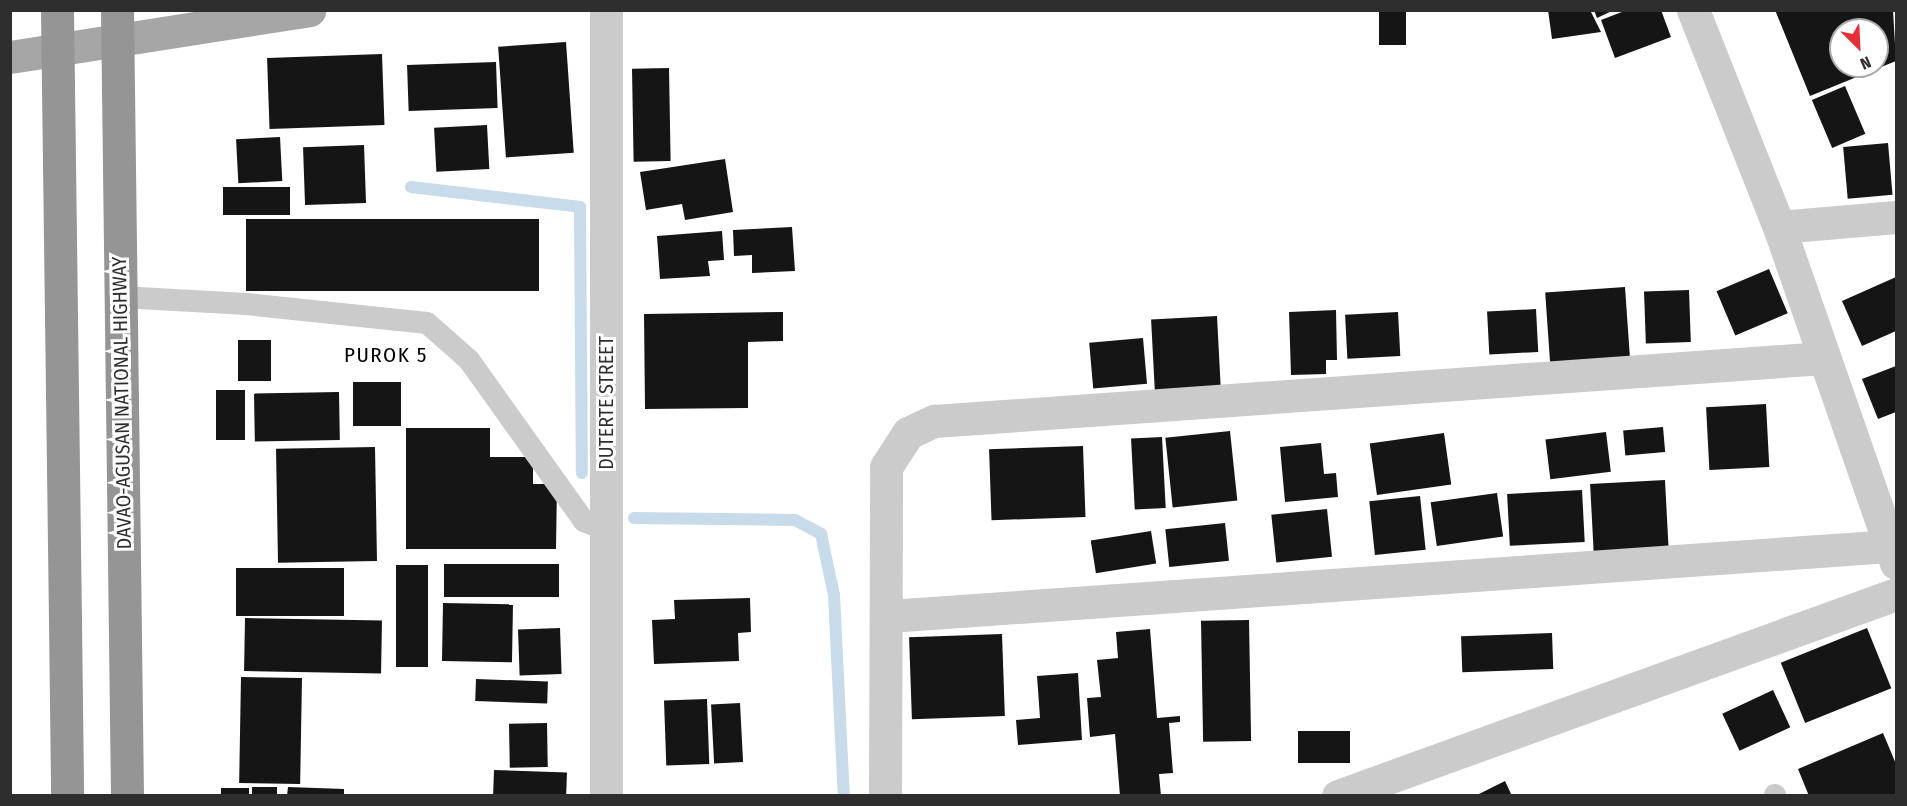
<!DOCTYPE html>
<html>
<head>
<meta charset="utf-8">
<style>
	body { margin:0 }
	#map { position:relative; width:1907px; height:806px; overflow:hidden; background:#fff; font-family:"Fira Sans Condensed",sans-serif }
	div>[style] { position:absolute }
	.stream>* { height:12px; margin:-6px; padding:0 6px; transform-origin:6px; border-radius:6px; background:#c7dbeb }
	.building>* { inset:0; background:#151515; transform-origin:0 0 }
	.lane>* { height:22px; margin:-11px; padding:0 11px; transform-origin:11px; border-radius:11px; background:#cbcbcb }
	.street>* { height:33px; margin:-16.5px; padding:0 16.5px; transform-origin:16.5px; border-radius:16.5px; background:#cbcbcb }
	.primary>* { height:33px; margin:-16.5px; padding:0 16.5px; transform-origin:16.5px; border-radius:16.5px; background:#a6a6a6 }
	.highway>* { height:33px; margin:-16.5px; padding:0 16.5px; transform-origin:16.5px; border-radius:16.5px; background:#959595 }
	.highway-bridge>* { height:33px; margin:-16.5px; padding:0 16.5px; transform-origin:16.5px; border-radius:16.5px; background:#959595 }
	span { translate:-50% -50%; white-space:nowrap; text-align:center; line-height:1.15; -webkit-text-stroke:6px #fff; paint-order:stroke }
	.street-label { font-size:20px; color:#2e2e2e }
	.neighbourhood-label { font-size:21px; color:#000; letter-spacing:1.5px }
	.frame { position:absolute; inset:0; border:12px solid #2e2e2e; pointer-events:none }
	.north { position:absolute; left:1829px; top:18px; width:60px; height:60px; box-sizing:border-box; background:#fff; border:2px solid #ababab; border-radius:50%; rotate:156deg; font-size:16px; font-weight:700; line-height:24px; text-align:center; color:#2e2e2e }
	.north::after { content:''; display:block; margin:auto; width:21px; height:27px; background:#e43036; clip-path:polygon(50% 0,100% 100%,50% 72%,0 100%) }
</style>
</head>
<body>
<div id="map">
	<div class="stream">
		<div style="left:411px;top:187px;width:170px;rotate:6.7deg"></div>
		<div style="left:580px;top:207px;width:266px;rotate:89.6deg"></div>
		<div style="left:634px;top:518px;width:161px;rotate:0.7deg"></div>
		<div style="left:795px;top:520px;width:30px;rotate:28deg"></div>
		<div style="left:821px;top:534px;width:62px;rotate:78deg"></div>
		<div style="left:834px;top:595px;width:201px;rotate:87.2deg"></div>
	</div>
	<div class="building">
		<div style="left:1379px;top:10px;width:27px;height:35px"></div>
		<div style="clip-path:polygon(1548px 10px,1590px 10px,1601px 32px,1552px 39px)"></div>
		<div style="clip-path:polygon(1594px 10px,1614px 10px,1597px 18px)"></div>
		<div style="clip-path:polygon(1627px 10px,1661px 10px,1671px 37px,1615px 58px,1601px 20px)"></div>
		<div style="clip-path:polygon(evenodd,1775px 10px,1893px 10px,1896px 61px,1810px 96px,1775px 10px,1841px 30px,1877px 30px,1877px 66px,1841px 66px,1841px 30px)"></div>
		<div style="left:566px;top:42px;width:111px;height:68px;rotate:86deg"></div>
		<div style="left:382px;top:54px;width:71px;height:115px;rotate:88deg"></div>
		<div style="left:496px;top:62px;width:46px;height:89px;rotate:88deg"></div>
		<div style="left:669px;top:68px;width:93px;height:37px;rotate:89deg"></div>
		<div style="left:1845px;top:86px;width:52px;height:36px;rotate:67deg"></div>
		<div style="left:487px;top:125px;width:44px;height:53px;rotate:87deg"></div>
		<div style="left:280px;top:137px;width:44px;height:44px;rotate:87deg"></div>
		<div style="left:1888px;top:143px;width:52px;height:45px;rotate:85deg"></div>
		<div style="left:364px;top:145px;width:58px;height:61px;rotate:88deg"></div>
		<div style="clip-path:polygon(725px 159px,733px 212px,685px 220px,682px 204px,646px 210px,640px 172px)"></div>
		<div style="left:290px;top:187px;width:28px;height:67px;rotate:90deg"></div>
		<div style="left:246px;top:219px;width:293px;height:72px"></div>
		<div style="clip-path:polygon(792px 227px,795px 271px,752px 273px,752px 255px,734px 256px,733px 230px)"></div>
		<div style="clip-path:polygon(722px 231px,724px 260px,708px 261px,710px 276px,660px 279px,657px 236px)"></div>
		<div style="left:1769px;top:269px;width:48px;height:57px;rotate:67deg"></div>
		<div style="clip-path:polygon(1896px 277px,1896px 331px,1862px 346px,1842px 301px)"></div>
		<div style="left:1625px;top:287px;width:71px;height:80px;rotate:86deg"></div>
		<div style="left:1689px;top:290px;width:52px;height:45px;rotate:88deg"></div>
		<div style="left:1536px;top:309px;width:43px;height:49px;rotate:87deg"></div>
		<div style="clip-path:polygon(1336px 310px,1337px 360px,1326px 360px,1326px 374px,1291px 375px,1289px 312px)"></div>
		<div style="clip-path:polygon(783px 312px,783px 341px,748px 342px,748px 408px,645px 409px,644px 314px)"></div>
		<div style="left:1398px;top:312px;width:44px;height:53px;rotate:87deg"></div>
		<div style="left:1217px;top:316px;width:73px;height:66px;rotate:87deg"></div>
		<div style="left:1143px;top:338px;width:46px;height:54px;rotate:85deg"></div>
		<div style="left:238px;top:340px;width:33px;height:41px"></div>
		<div style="clip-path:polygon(1896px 366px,1896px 412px,1878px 419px,1862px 379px)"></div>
		<div style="left:353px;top:382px;width:48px;height:44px"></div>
		<div style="left:216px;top:390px;width:29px;height:50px"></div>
		<div style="left:339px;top:392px;width:48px;height:85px;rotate:89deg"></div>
		<div style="left:1766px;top:404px;width:63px;height:60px;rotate:87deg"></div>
		<div style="left:1663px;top:427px;width:25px;height:40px;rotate:85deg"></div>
		<div style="clip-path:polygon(406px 428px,490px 428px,490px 457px,533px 457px,533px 484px,557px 484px,556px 549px,406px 549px)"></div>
		<div style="left:1230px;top:431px;width:70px;height:65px;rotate:84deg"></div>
		<div style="left:1606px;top:432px;width:40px;height:61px;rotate:83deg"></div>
		<div style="left:1444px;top:433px;width:52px;height:75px;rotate:82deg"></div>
		<div style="left:1162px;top:437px;width:71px;height:31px;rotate:87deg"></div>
		<div style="clip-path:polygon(1321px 443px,1324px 474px,1336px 473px,1338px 497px,1285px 502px,1280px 447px)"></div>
		<div style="left:1083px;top:446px;width:71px;height:94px;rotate:88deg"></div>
		<div style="left:375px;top:447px;width:114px;height:99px;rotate:89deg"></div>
		<div style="left:1665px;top:480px;width:68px;height:75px;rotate:87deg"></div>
		<div style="left:1582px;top:490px;width:52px;height:75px;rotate:87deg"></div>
		<div style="left:1497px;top:493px;width:44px;height:67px;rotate:82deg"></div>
		<div style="left:1420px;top:496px;width:54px;height:51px;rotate:84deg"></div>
		<div style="left:1327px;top:509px;width:48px;height:56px;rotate:84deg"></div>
		<div style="left:1225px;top:523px;width:38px;height:60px;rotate:84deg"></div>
		<div style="left:1151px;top:531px;width:33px;height:61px;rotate:81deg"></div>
		<div style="left:444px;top:564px;width:115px;height:33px"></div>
		<div style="left:396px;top:565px;width:32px;height:102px"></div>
		<div style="left:344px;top:568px;width:48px;height:108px;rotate:90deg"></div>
		<div style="clip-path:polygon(750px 598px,751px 632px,738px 633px,739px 661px,654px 664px,652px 620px,675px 619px,674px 600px)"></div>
		<div style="left:443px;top:603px;width:70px;height:58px;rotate:1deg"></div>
		<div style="left:245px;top:618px;width:137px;height:53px;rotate:1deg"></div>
		<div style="left:1249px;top:620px;width:121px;height:48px;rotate:89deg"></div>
		<div style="left:560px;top:628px;width:46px;height:42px;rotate:88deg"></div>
		<div style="left:1867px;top:628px;width:65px;height:93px;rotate:68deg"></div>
		<div style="clip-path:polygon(1150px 629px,1157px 718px,1180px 716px,1180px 722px,1169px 723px,1173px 773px,1159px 774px,1161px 796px,1120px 796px,1115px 734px,1090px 737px,1087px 698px,1101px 697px,1097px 660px,1118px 658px,1116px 632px)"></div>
		<div style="left:1552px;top:633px;width:36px;height:91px;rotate:88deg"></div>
		<div style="left:1002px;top:634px;width:82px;height:93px;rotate:88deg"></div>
		<div style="clip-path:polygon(1078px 673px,1082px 740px,1018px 745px,1016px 720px,1040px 718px,1037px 676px)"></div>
		<div style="left:241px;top:677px;width:61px;height:106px;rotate:1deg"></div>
		<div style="left:476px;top:679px;width:72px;height:22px;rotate:2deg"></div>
		<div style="left:1773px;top:690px;width:41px;height:56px;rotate:65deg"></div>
		<div style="left:707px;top:699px;width:65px;height:43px;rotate:88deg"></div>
		<div style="left:740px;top:703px;width:59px;height:29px;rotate:87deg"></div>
		<div style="left:547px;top:723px;width:44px;height:38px;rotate:89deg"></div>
		<div style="left:1298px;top:731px;width:52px;height:32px"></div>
		<div style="clip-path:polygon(1883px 733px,1896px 764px,1896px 796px,1809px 796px,1798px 769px)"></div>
		<div style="left:494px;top:770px;width:73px;height:26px;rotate:2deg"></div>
		<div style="clip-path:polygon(1505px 781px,1512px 796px,1475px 796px)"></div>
		<div style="left:252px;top:787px;width:25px;height:9px"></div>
		<div style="clip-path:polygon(288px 787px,344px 789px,344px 796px,287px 796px)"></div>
		<div style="left:221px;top:788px;width:28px;height:8px"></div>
	</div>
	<div class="lane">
		<div style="left:121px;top:297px;width:125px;rotate:3.2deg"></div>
		<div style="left:246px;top:304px;width:182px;rotate:6deg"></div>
		<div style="left:427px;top:323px;width:56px;rotate:41.4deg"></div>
		<div style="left:469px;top:360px;width:198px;rotate:54.5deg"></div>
		<div style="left:584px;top:521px;width:24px;rotate:22deg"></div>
		<div style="left:1775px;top:795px;width:1px;rotate:90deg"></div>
	</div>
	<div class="street">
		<div style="left:1693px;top:10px;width:233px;rotate:68.4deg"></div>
		<div style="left:1779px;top:227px;width:356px;rotate:70.8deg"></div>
		<div style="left:1779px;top:227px;width:117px;rotate:-4.9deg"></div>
		<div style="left:889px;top:616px;width:1002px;rotate:-4deg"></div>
		<div style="left:606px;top:796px;width:786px;rotate:-90deg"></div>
		<div style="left:885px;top:796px;width:329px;rotate:-89.8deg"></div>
		<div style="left:886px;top:467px;width:40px;rotate:-57.1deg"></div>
		<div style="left:908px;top:433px;width:29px;rotate:-25deg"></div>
		<div style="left:934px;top:421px;width:892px;rotate:-4.05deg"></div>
		<div style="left:1338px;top:796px;width:593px;rotate:-19.9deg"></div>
	</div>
	<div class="primary">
		<div style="left:10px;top:57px;width:303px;rotate:-8.9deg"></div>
	</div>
	<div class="highway">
		<div style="left:117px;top:10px;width:786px;rotate:89.27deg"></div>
		<div style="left:65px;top:621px;width:175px;rotate:89.3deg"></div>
	</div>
	<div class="highway-bridge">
		<div style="left:57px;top:10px;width:611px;rotate:89.25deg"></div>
	</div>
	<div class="street-label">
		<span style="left:122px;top:403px;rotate:-91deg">DAVAO-AGUSAN NATIONAL HIGHWAY</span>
		<span style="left:606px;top:403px;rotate:-90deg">DUTERTE STREET</span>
	</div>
	<div class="neighbourhood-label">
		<span style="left:386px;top:355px">PUROK 5</span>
	</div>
	<div class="frame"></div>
	<div class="north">N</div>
</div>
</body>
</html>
